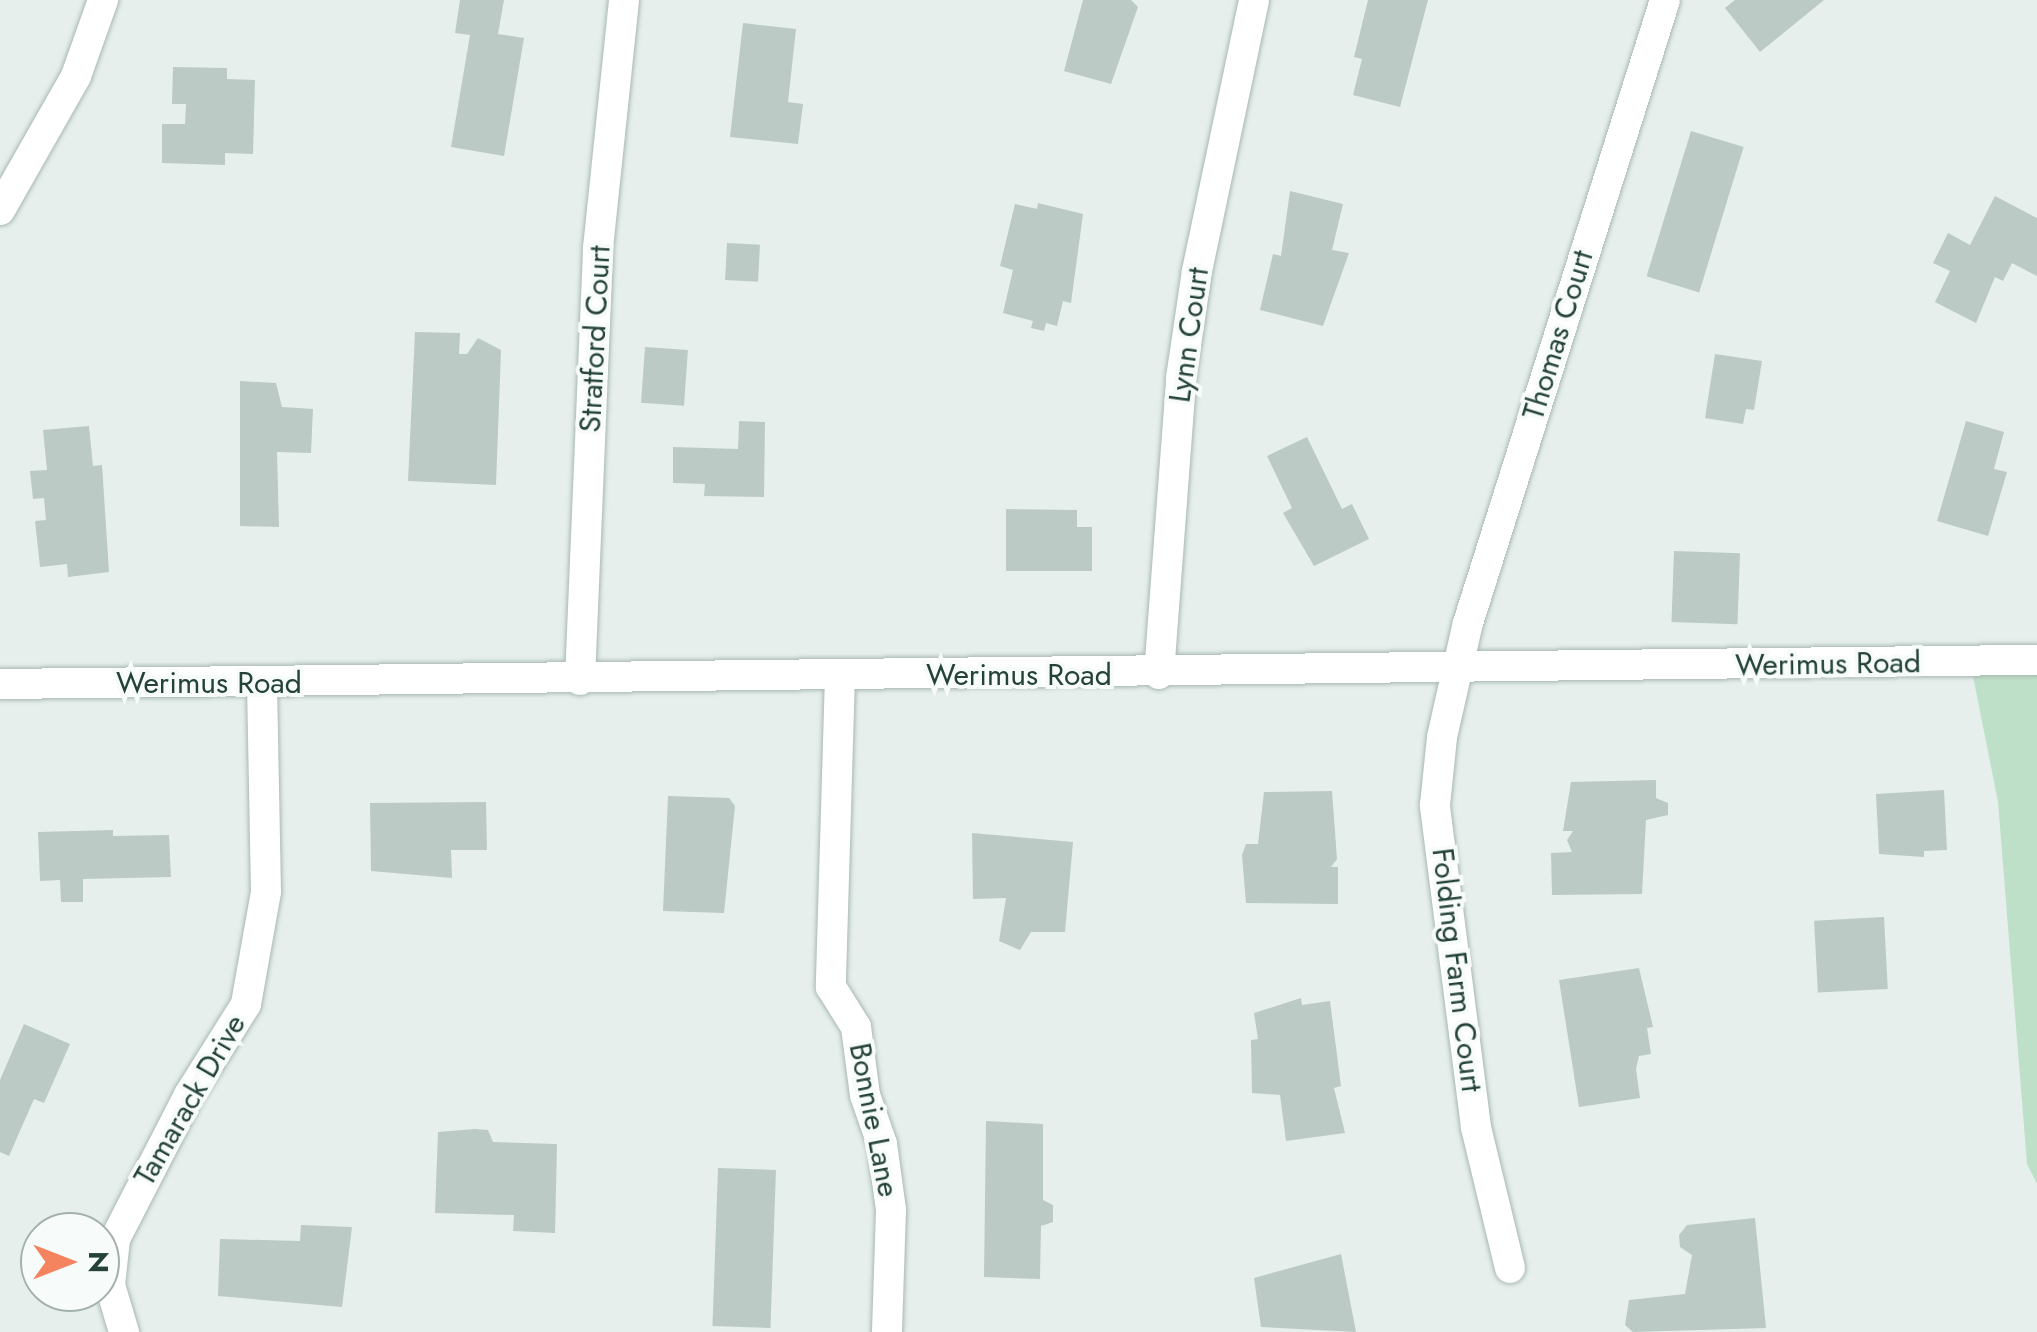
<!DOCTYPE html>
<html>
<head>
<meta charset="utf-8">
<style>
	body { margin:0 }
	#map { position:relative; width:2037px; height:1332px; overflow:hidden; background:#e6efeb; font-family:Jost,sans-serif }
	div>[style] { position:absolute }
	.green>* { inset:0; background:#bfe0c8 }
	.building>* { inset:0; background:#bbcac4; transform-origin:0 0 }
	.roads { filter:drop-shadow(0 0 2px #a8b8b2) drop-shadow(0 0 2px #a8b8b2) }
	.minor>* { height:30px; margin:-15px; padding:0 15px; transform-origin:15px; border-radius:15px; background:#fff }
	.secondary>* { height:30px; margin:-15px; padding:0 15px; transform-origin:15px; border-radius:15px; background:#fff }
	span { translate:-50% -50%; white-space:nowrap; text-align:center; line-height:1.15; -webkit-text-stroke:8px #f7fbf9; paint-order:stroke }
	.street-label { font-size:30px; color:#24423a }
	.north { position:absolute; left:20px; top:1212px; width:100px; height:100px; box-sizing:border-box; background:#f7fbf9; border:2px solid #a3b1ad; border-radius:50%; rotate:90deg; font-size:28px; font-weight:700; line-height:40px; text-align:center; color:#24423a }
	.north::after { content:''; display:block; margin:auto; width:35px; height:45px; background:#f4845f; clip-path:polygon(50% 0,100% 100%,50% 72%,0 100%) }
</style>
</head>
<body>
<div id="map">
	<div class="green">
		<div style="clip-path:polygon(2037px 660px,2037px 1184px,2027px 1164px,1998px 802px,1970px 661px)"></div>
	</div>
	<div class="building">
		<div style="clip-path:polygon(460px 0,504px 0,498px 34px,524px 38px,504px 156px,451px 147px,470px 35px,455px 33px)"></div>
		<div style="clip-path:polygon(1083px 0,1131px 0,1138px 7px,1111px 84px,1064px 71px)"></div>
		<div style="clip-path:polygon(1368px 0,1428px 0,1400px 107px,1353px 95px,1362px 59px,1354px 57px)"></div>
		<div style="clip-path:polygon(1735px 0,1824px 0,1760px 52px,1725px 8px)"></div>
		<div style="clip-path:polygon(743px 23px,796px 29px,788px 102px,803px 104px,798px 144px,730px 137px)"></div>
		<div style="clip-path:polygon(173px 67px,227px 68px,227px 79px,255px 80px,253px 154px,225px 153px,225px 165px,162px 163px,162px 124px,185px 124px,186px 104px,172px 104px)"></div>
		<div style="left:1691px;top:131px;width:55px;height:152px;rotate:17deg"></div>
		<div style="clip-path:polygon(1290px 191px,1343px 204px,1332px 250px,1349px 253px,1323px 326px,1260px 310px,1273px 254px,1281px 256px)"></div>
		<div style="clip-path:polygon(1995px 196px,2037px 218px,2037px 276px,2012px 263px,2003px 281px,1995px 277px,1976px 323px,1935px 302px,1950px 271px,1933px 263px,1948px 233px,1970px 245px)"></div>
		<div style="clip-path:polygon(1038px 203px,1083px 214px,1071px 303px,1063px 301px,1057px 326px,1046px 323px,1044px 331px,1031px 328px,1033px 321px,1003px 313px,1013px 270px,1000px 266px,1015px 204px,1037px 209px)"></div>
		<div style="left:727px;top:243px;width:33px;height:37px;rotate:3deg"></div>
		<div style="clip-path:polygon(415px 332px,460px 333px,459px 354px,467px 354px,478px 338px,501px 350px,496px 485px,408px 481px)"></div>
		<div style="left:645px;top:347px;width:43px;height:56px;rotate:4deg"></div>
		<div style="clip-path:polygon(1715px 354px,1762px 361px,1754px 410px,1746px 409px,1743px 424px,1705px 418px)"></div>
		<div style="clip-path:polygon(240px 381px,276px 383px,282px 407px,313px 409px,311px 453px,277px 452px,279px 527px,240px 526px)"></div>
		<div style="clip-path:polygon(739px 421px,765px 422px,764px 497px,704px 496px,705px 484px,673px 483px,673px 447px,738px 449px)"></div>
		<div style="clip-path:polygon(1966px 421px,2004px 432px,1994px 469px,2007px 472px,1988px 536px,1937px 521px)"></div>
		<div style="clip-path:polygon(89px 426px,93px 466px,102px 465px,109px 572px,68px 577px,67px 564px,40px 567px,35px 521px,46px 520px,44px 498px,33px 499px,30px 471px,47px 470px,43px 430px)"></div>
		<div style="clip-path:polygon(1307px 437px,1342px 509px,1352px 504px,1369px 539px,1314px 566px,1283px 513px,1292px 508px,1267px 456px)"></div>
		<div style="clip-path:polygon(1006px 509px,1077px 510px,1077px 527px,1092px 527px,1092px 571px,1006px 571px)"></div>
		<div style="left:1674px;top:551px;width:66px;height:71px;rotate:2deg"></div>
		<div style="clip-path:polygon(1656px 780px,1656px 798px,1668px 803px,1668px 815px,1646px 820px,1642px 894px,1552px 895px,1551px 853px,1572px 852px,1567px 840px,1573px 831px,1563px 831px,1571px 782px)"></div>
		<div style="clip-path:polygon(1944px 790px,1947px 850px,1924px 851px,1924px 857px,1879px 854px,1876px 794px)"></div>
		<div style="clip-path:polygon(1332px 791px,1337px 859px,1331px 867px,1338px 867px,1338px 904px,1246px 903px,1242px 855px,1246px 844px,1258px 844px,1264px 792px)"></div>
		<div style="clip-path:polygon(668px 796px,729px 798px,735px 806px,724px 913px,663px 911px)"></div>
		<div style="clip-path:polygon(486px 802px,487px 850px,451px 850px,452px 878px,371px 871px,370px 803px)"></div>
		<div style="clip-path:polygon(113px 830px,113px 836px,169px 835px,171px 877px,83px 879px,83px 902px,61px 902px,60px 880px,40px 881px,38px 832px)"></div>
		<div style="clip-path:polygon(972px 833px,1073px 842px,1065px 932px,1031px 932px,1020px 950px,999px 941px,1006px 898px,973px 899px)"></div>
		<div style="left:1884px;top:917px;width:72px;height:70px;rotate:87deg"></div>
		<div style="clip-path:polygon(1639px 968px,1653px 1027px,1647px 1028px,1651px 1054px,1639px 1056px,1636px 1069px,1640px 1098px,1579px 1107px,1559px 980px)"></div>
		<div style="clip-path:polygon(1301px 998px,1302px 1005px,1330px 1001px,1341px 1086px,1334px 1088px,1345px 1133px,1286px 1141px,1280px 1095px,1252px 1093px,1251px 1040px,1258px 1039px,1254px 1013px)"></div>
		<div style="clip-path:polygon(24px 1024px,70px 1044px,44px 1103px,34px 1099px,9px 1156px,0 1152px,0 1080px)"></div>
		<div style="clip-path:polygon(986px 1121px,1043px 1124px,1043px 1200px,1053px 1205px,1053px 1222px,1041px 1226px,1040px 1279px,984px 1277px)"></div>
		<div style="clip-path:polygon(475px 1129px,488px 1130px,493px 1142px,557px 1144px,555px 1233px,513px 1231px,514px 1215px,435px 1213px,438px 1132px)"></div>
		<div style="left:718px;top:1168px;width:58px;height:158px;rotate:2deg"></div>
		<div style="clip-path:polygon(1755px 1218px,1766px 1328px,1633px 1332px,1625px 1325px,1629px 1300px,1685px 1294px,1692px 1255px,1680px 1247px,1679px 1235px,1687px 1225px)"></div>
		<div style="clip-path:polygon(301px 1225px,352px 1227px,342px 1307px,218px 1296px,220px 1239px,300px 1241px)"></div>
		<div style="clip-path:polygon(1341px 1254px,1356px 1332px,1261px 1327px,1254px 1278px)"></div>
	</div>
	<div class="roads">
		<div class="minor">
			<div style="left:0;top:210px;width:154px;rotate:-60.4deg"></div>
			<div style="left:76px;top:76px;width:81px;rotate:-70.4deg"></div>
			<div style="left:1159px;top:674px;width:297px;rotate:-85.7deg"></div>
			<div style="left:1181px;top:378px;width:108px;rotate:-81.5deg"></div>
			<div style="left:1197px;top:271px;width:277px;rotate:-78.1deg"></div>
			<div style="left:840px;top:675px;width:312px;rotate:91.7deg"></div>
			<div style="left:831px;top:987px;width:47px;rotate:58deg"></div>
			<div style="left:856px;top:1027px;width:69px;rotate:82.5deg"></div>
			<div style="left:865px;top:1095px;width:52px;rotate:70.9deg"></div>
			<div style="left:882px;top:1144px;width:67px;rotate:82.2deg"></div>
			<div style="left:891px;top:1210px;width:122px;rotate:91.9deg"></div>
			<div style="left:580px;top:680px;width:432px;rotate:-87.6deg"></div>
			<div style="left:598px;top:248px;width:249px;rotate:-84deg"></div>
			<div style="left:1510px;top:1268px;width:145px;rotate:-103.6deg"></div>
			<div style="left:1476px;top:1127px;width:325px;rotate:-97.3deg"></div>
			<div style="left:1435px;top:805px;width:68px;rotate:-84.1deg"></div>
			<div style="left:1442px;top:737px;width:117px;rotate:-77.2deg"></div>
			<div style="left:1468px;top:623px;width:653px;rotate:-72.45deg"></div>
			<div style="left:124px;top:1332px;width:49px;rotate:-106.6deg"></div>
			<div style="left:110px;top:1285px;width:46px;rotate:-83.8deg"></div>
			<div style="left:115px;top:1239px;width:162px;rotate:-62.8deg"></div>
			<div style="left:189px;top:1095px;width:107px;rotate:-57.9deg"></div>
			<div style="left:246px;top:1004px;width:114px;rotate:-79.9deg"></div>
			<div style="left:266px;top:892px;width:208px;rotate:-91.1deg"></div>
		</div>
		<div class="secondary">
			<div style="left:0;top:684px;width:2037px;rotate:-0.68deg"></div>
		</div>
	</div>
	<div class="street-label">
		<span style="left:1189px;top:335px;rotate:-82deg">Lynn Court</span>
		<span style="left:1558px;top:335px;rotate:-73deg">Thomas Court</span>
		<span style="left:595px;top:339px;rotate:-87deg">Stratford Court</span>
		<span style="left:1828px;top:664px;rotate:-1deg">Werimus Road</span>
		<span style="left:1019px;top:675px">Werimus Road</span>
		<span style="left:209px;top:683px">Werimus Road</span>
		<span style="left:1457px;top:970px;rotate:83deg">Folding Farm Court</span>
		<span style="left:190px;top:1100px;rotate:-60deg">Tamarack Drive</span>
		<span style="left:874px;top:1120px;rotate:79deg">Bonnie Lane</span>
	</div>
	<div class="north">N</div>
</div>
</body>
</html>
